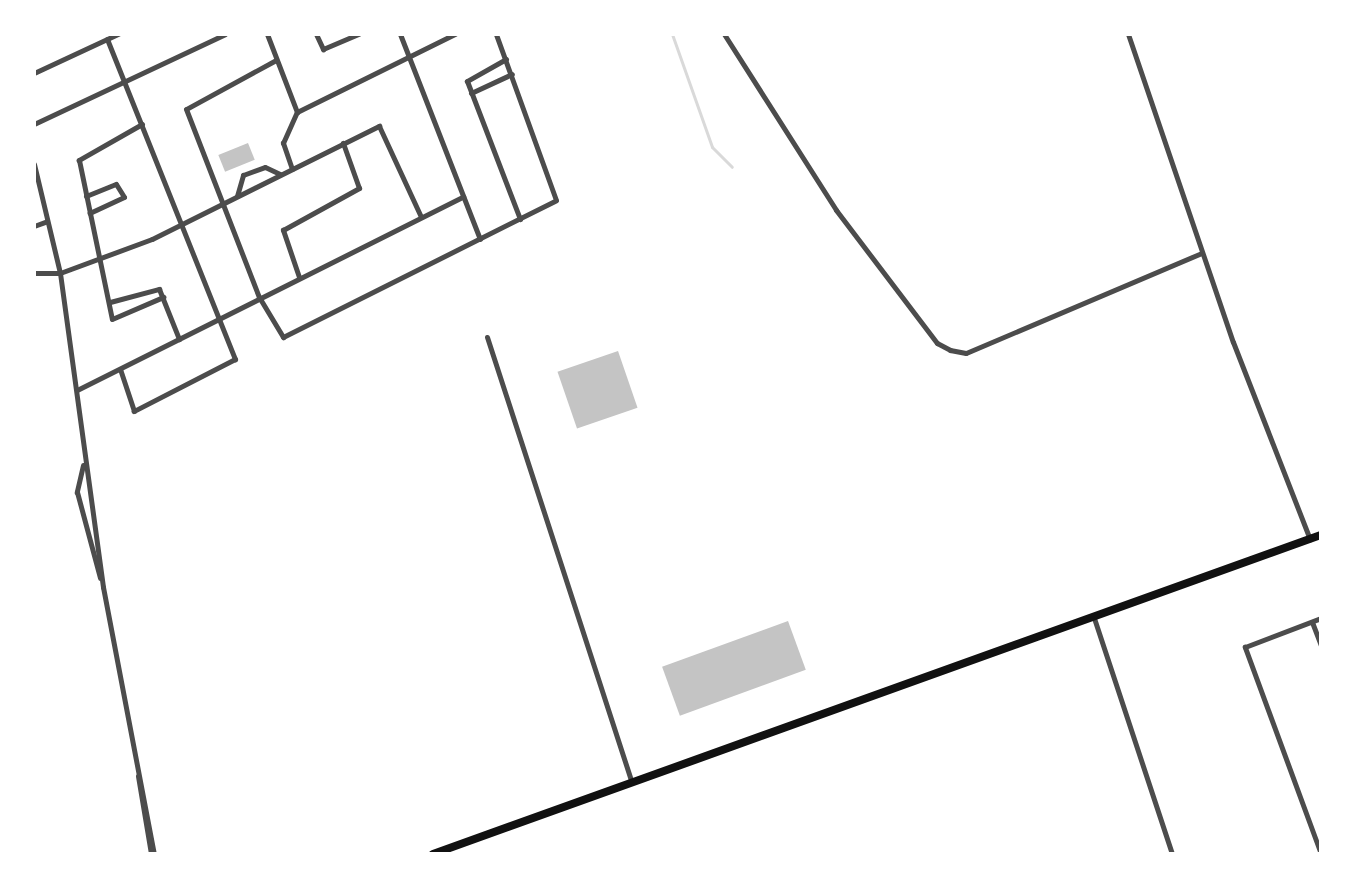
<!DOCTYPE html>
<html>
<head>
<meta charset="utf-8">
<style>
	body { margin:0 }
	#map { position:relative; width:1355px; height:888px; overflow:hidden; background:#fff; font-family:Montserrat,sans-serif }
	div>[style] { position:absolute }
	.stream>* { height:3px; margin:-1.5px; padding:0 1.5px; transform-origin:1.5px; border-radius:1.5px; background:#d9d9d9 }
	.building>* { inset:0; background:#c4c4c4; transform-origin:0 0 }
	.minor>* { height:5px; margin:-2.5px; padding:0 2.5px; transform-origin:2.5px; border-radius:2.5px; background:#4c4c4c }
	.primary>* { height:8px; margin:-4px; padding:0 4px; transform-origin:4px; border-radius:4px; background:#111 }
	span { translate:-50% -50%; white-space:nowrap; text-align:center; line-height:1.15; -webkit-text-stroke:7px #fff; paint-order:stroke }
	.frame { position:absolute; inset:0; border:36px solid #fff; pointer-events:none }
</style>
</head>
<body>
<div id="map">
	<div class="stream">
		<div style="left:672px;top:34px;width:120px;rotate:70.5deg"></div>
		<div style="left:712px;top:147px;width:28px;rotate:45deg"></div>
	</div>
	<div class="building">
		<div style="left:248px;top:143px;width:18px;height:32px;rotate:68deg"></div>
		<div style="left:618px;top:351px;width:60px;height:64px;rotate:71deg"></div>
		<div style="left:788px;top:621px;width:52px;height:134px;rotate:70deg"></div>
	</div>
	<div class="minor">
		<div style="left:267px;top:34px;width:84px;rotate:69deg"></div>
		<div style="left:316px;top:34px;width:17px;rotate:65deg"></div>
		<div style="left:323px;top:49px;width:39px;rotate:-23deg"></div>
		<div style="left:400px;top:34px;width:220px;rotate:68.7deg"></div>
		<div style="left:724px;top:34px;width:209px;rotate:57.5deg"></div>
		<div style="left:836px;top:210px;width:167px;rotate:52.8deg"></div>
		<div style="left:937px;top:343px;width:15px;rotate:28deg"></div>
		<div style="left:950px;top:350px;width:16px;rotate:11deg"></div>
		<div style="left:966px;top:353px;width:256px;rotate:-23deg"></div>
		<div style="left:1128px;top:34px;width:325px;rotate:71.2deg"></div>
		<div style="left:1233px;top:342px;width:212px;rotate:68.7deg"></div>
		<div style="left:107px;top:39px;width:345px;rotate:68.2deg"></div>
		<div style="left:235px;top:359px;width:114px;rotate:152.8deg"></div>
		<div style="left:134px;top:411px;width:44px;rotate:-108.4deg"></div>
		<div style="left:506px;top:59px;width:45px;rotate:150.6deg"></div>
		<div style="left:467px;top:81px;width:148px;rotate:69deg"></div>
		<div style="left:276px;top:60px;width:102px;rotate:151.4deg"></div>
		<div style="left:186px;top:109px;width:202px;rotate:68.8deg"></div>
		<div style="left:259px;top:297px;width:47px;rotate:59deg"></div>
		<div style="left:283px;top:337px;width:305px;rotate:-26.6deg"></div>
		<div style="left:556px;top:200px;width:177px;rotate:-109.9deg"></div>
		<div style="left:34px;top:73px;width:93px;rotate:-24.9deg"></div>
		<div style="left:471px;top:93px;width:45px;rotate:-24.9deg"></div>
		<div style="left:34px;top:124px;width:211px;rotate:-25.2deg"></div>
		<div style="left:142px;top:124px;width:73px;rotate:150.3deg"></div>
		<div style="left:79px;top:160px;width:162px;rotate:78.3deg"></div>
		<div style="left:112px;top:319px;width:56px;rotate:-23.3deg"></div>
		<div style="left:34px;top:164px;width:112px;rotate:76.6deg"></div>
		<div style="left:60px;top:273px;width:317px;rotate:82.2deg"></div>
		<div style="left:103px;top:587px;width:272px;rotate:79.2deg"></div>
		<div style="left:292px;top:169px;width:28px;rotate:-109deg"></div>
		<div style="left:283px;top:143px;width:34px;rotate:-66deg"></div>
		<div style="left:297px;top:112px;width:176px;rotate:-26.3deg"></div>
		<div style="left:86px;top:196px;width:32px;rotate:-22deg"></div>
		<div style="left:116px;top:184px;width:15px;rotate:58deg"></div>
		<div style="left:124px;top:197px;width:38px;rotate:155deg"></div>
		<div style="left:237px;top:196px;width:22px;rotate:-74deg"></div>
		<div style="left:243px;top:175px;width:23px;rotate:-20deg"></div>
		<div style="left:265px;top:167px;width:17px;rotate:25deg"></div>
		<div style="left:34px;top:226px;width:12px;rotate:-20deg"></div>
		<div style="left:34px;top:273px;width:26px"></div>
		<div style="left:60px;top:273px;width:98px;rotate:-20.3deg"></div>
		<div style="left:152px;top:239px;width:254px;rotate:-26.5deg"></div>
		<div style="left:379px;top:126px;width:100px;rotate:65.2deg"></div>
		<div style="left:299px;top:277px;width:50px;rotate:-108.8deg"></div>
		<div style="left:283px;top:230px;width:87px;rotate:-28.9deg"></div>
		<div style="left:359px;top:188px;width:48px;rotate:-109.6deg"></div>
		<div style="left:110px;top:302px;width:51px;rotate:-14.9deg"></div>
		<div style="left:159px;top:289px;width:54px;rotate:68.2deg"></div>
		<div style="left:487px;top:337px;width:467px;rotate:72deg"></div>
		<div style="left:77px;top:390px;width:432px;rotate:-26.6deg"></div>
		<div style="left:83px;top:465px;width:28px;rotate:103deg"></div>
		<div style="left:77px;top:492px;width:89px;rotate:75deg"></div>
		<div style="left:1094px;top:618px;width:249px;rotate:71.7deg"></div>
		<div style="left:1312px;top:622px;width:26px;rotate:69deg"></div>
		<div style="left:138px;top:776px;width:79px;rotate:80.5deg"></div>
		<div style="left:1321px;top:854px;width:221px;rotate:-110.2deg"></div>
		<div style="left:1245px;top:647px;width:81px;rotate:-20.9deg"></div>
	</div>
	<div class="primary">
		<div style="left:433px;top:854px;width:944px;rotate:-19.76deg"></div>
	</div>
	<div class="frame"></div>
</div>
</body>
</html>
